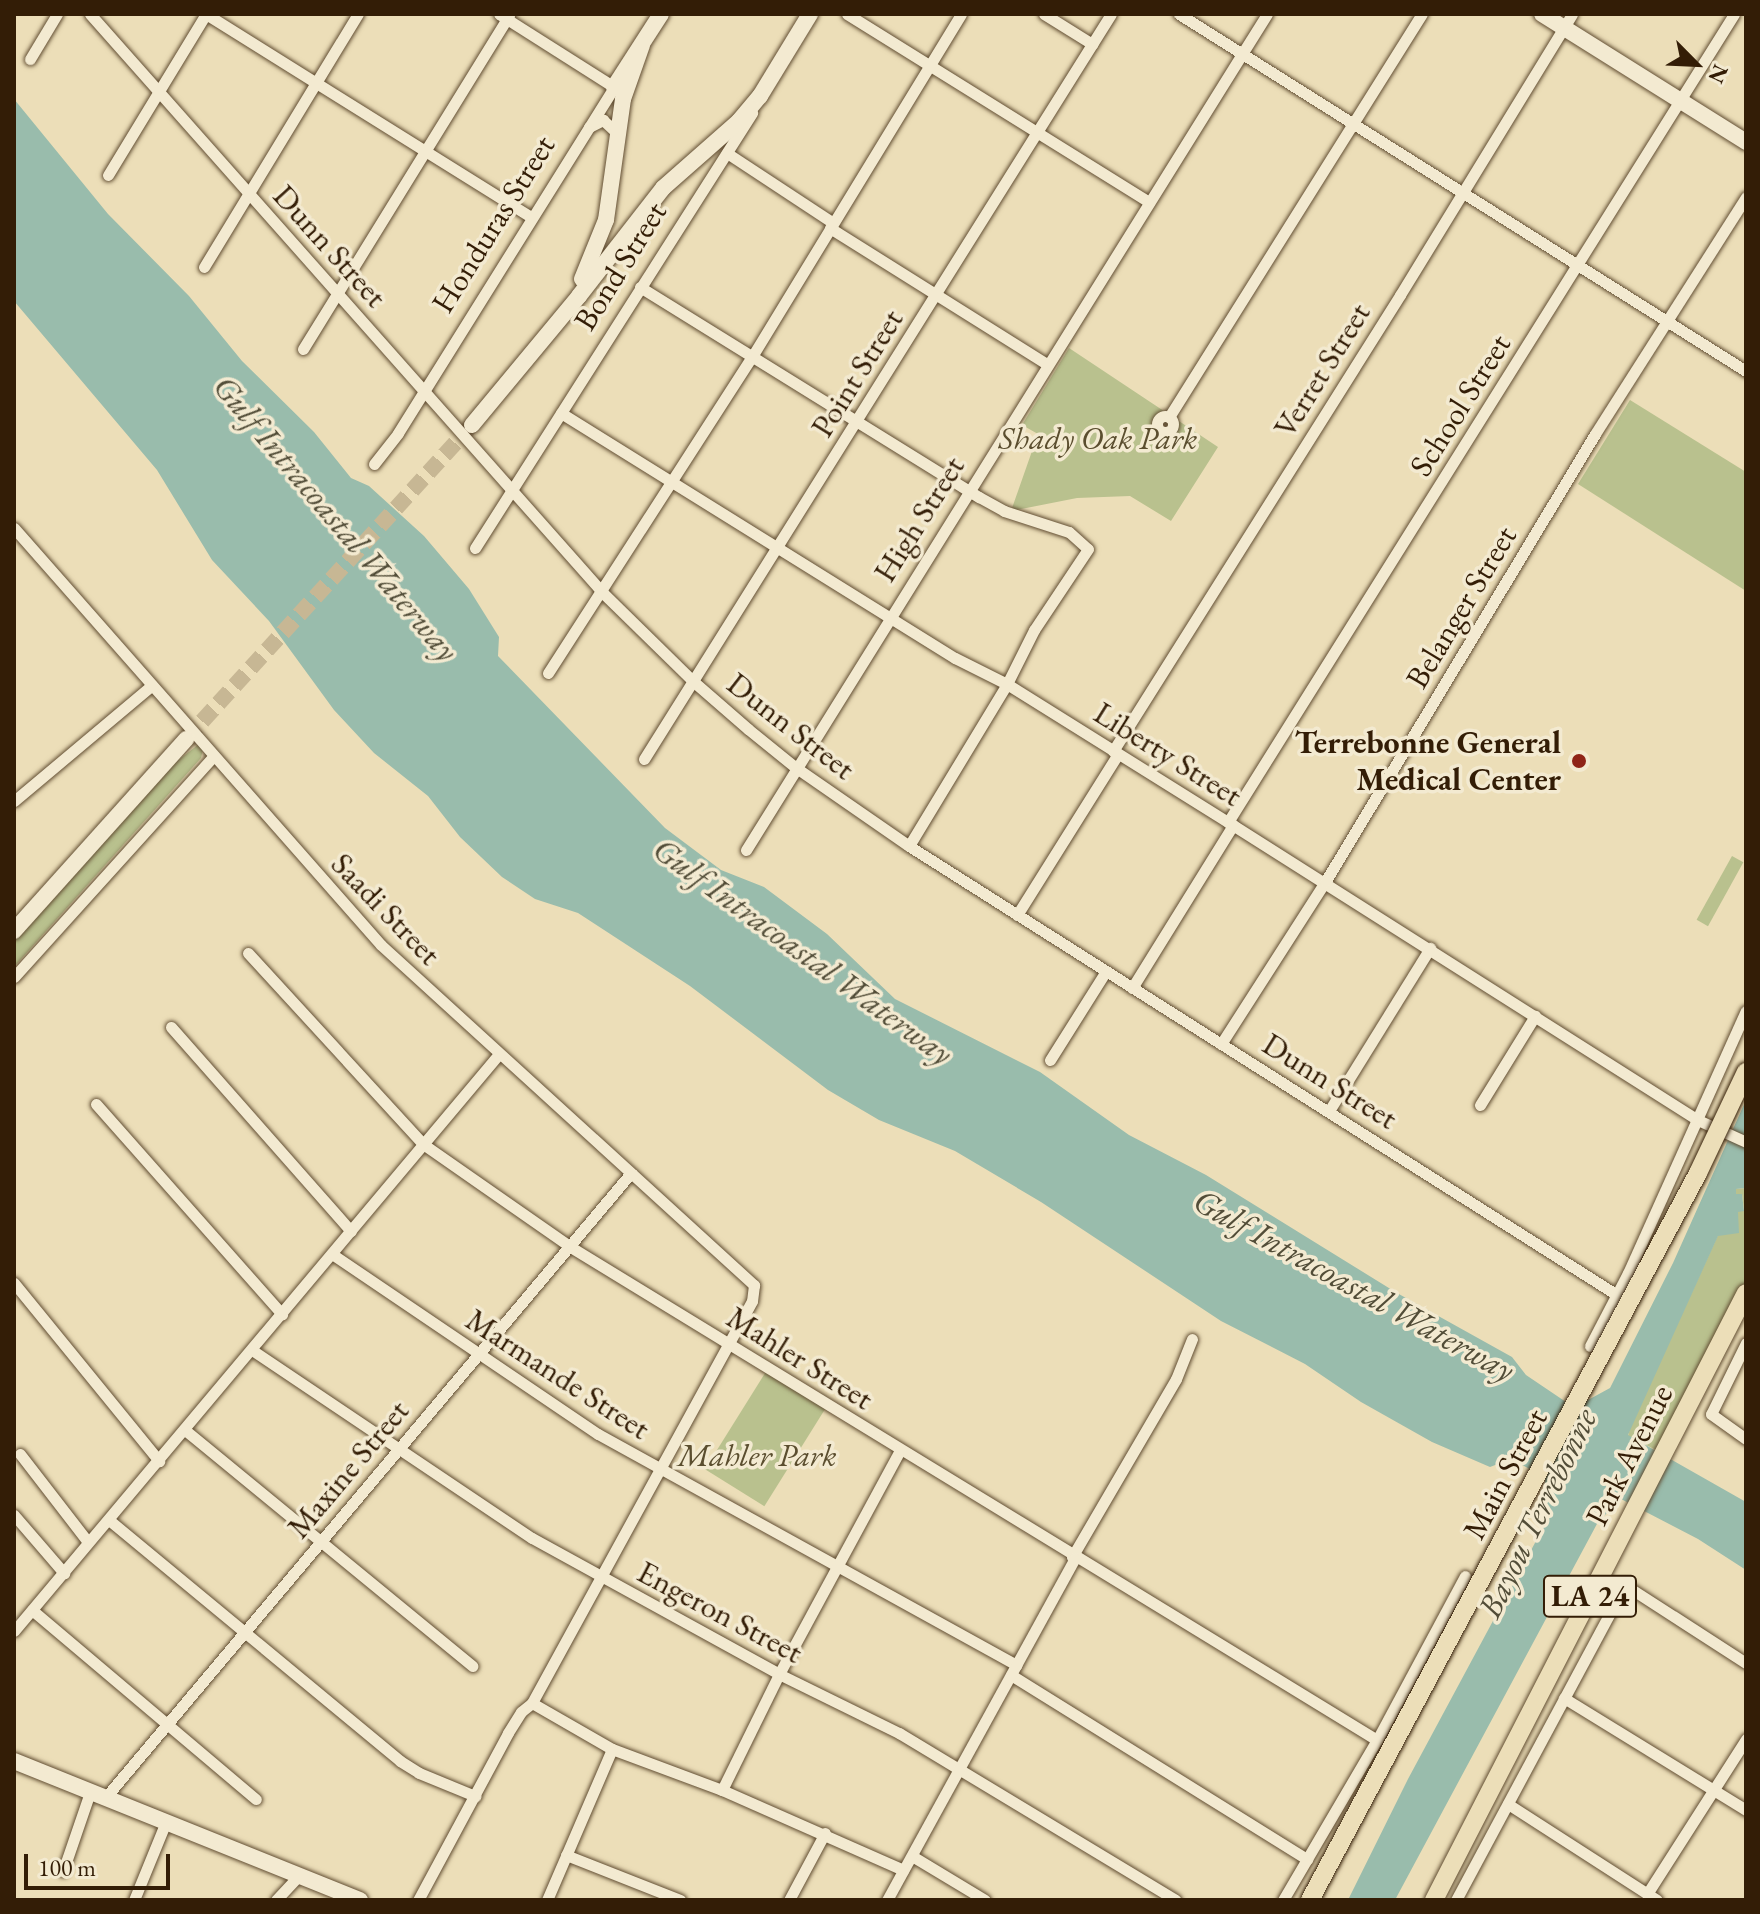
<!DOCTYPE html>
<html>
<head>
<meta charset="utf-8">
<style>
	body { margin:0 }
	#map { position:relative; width:1760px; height:1914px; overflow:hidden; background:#ecdeb8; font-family:"EB Garamond",serif }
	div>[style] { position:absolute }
	.green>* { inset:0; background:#b9c18e; transform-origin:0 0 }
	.water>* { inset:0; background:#99bcac }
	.secondary-tunnel>* { height:16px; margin-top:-8px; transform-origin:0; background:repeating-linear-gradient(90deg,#c7b794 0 16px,transparent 0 24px) }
	.roads { filter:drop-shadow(0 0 2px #614d32) drop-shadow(0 0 2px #614d32) }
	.minor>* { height:11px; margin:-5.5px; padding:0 5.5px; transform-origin:5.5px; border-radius:5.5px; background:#f3ead1 }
	.minor>.ring { margin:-5.5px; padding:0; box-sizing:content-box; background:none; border:11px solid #f3ead1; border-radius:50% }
	.secondary>* { height:16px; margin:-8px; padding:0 8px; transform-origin:8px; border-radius:8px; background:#f3ead1 }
	.primary>* { height:18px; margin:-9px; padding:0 9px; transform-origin:9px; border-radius:9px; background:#ecdeb8 }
	.bridges { filter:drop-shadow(0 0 2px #331d06) drop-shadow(0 0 2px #331d06) }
	.primary-bridge>* { height:18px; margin:-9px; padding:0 9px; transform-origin:9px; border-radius:9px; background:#ecdeb8 }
	.dots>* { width:22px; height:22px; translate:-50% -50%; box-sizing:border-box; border:4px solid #f3ead1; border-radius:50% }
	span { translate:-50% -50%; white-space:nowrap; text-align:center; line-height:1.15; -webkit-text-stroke:7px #f3ead1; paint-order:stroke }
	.shield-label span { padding:2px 6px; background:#f3ead1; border:2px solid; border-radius:6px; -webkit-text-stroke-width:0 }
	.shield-label { font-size:30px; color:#331d06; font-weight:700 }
	.street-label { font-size:32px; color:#331d06 }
	.park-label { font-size:32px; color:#5b4e2f; font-style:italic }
	.poi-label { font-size:32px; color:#331d06; font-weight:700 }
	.right { translate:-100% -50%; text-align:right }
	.water-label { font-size:34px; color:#524d38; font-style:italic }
	.frame { position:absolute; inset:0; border:16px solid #331d06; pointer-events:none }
	.north { position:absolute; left:1656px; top:24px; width:80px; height:80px; -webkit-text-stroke:6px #f3ead1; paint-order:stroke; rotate:114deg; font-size:22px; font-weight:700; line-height:32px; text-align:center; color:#331d06 }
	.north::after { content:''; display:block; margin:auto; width:28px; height:36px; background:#331d06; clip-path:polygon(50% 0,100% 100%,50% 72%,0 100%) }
	.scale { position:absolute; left:24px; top:1854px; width:146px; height:36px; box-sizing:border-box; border:4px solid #331d06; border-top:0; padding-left:10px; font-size:24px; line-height:28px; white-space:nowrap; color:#331d06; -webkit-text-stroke:6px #f3ead1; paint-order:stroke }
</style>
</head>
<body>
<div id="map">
	<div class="green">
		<div style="clip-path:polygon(1069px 348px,1218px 447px,1171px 521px,1130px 496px,1077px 498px,1011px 511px,1038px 434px,1022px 425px)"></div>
		<div style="clip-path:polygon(1630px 400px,1746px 472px,1746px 591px,1578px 484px)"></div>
		<div style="clip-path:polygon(199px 744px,203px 749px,201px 758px,14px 967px,14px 941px,176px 762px)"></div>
		<div style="left:1732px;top:856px;width:13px;height:73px;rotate:29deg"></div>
		<div style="clip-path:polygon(1746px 1188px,1746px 1295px,1662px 1453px,1628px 1436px,1630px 1428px,1718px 1235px,1738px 1211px,1744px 1210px,1742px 1194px,1736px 1194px,1736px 1189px)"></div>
		<div style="left:767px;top:1370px;width:70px;height:117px;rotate:32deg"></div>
	</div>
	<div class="water">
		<div style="clip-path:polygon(14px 99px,108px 214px,189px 296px,242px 361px,314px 432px,351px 478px,369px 486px,424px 536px,469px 589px,499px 637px,498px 656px,665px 828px,721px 870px,764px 887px,827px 934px,895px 999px,1040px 1072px,1129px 1135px,1206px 1175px,1397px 1293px,1512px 1357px,1526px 1375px,1566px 1402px,1588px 1400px,1610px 1388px,1673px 1263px,1746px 1100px,1746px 1188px,1736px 1189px,1736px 1194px,1742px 1194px,1744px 1211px,1738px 1212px,1739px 1233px,1718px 1236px,1628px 1435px,1746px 1502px,1746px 1570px,1698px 1539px,1621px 1499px,1598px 1522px,1395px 1900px,1348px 1900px,1408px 1779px,1543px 1528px,1545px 1477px,1511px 1459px,1490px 1467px,1432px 1442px,1361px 1402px,1305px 1364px,1221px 1321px,1041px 1202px,955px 1151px,879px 1120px,828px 1090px,690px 986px,578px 913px,535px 899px,502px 877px,460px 837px,428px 796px,374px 753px,334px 710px,269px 621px,212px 560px,157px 470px,14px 301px)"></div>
	</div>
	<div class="secondary-tunnel">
		<div style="left:186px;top:739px;width:425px;rotate:-47.7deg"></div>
	</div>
	<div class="roads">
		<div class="minor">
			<div style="left:90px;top:14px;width:774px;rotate:48.46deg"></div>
			<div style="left:603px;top:593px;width:127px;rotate:44.4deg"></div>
			<div style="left:694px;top:682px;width:72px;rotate:41deg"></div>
			<div style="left:748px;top:729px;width:60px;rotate:39deg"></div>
			<div style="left:795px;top:767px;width:139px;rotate:34.7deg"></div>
			<div style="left:909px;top:846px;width:838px;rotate:32.38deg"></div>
			<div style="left:206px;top:14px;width:383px;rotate:32deg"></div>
			<div style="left:847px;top:14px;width:356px;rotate:31.9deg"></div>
			<div style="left:1044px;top:14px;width:57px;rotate:32deg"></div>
			<div style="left:1179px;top:14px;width:670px;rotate:32.2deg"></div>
			<div style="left:30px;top:59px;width:52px;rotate:-59deg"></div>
			<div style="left:589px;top:127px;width:16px;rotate:-27deg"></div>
			<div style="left:603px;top:120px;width:19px;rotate:43deg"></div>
			<div style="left:727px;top:153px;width:127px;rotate:33.4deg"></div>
			<div style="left:108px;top:175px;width:188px;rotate:-58.7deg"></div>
			<div style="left:830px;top:228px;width:257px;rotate:32.1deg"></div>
			<div style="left:204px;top:267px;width:296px;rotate:-58.7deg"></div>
			<div style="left:640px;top:287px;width:399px;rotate:31.8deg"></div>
			<div style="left:979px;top:497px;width:29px;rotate:29deg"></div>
			<div style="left:1004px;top:511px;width:68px;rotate:17.9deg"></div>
			<div style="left:1069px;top:532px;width:25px;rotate:42deg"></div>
			<div style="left:1088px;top:549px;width:97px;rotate:123.7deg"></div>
			<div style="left:1034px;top:630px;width:60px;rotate:116.6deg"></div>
			<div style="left:1007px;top:684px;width:189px;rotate:121.2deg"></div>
			<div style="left:303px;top:349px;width:392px;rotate:-58.3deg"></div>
			<div style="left:561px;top:413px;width:464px;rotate:31.9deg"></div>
			<div style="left:955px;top:658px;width:58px;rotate:26.6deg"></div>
			<div style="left:1007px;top:684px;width:261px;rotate:32deg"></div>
			<div style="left:1228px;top:822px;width:557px;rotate:32.38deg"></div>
			<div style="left:1698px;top:1120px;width:53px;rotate:24.6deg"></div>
			<div class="ring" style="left:1157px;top:416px;width:5px;height:5px"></div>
			<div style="left:1169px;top:417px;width:476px;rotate:-57.9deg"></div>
			<div style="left:374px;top:464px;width:39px;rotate:-52deg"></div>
			<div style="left:398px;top:433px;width:408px;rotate:-58deg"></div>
			<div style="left:614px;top:87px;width:136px;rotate:-147.6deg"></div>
			<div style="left:14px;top:528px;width:555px;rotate:48.65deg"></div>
			<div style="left:381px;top:945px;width:505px;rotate:42.35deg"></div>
			<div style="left:754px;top:1285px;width:16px;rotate:97deg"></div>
			<div style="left:752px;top:1301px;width:458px;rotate:118.7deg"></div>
			<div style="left:532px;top:1703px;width:14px;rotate:141deg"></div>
			<div style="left:521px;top:1712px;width:25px;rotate:122deg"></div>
			<div style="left:508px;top:1733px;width:190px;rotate:118.3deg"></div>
			<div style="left:475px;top:548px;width:516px;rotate:-57.51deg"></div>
			<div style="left:548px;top:673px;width:378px;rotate:-57.2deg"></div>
			<div style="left:753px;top:355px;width:399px;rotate:-58.6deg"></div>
			<div style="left:1113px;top:751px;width:539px;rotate:-57.81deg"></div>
			<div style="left:1400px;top:295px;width:329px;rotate:-58.5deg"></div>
			<div style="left:644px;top:759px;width:879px;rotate:-57.92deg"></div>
			<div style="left:14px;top:801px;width:180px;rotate:-40deg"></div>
			<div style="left:1228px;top:822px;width:953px;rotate:-57.94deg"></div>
			<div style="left:746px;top:850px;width:985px;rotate:-58.07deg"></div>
			<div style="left:1017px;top:915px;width:190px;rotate:-57.9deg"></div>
			<div style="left:248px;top:953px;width:259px;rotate:47.5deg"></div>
			<div style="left:423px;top:1144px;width:178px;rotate:34.9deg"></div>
			<div style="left:569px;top:1246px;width:947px;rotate:31.44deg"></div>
			<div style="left:14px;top:977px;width:298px;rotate:-47.9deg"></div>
			<div style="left:1132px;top:988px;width:192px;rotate:-58.2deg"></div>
			<div style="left:171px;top:1027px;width:272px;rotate:48.6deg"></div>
			<div style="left:1221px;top:1044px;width:193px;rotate:-57.3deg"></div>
			<div style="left:1325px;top:882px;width:523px;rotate:-58.92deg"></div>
			<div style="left:1595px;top:434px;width:281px;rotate:-57.5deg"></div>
			<div style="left:1050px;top:1060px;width:105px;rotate:-57.8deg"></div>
			<div style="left:96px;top:1104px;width:281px;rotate:48.5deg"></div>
			<div style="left:1480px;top:1105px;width:105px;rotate:-58.3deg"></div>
			<div style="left:1329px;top:1111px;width:192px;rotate:-58.2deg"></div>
			<div style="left:332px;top:1254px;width:321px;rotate:34.1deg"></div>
			<div style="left:598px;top:1434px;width:478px;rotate:28.9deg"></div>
			<div style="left:14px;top:1283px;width:230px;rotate:50.8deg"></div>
			<div style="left:1746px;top:1343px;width:79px;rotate:116.2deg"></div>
			<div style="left:1711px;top:1414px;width:43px;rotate:35.5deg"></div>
			<div style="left:1590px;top:1346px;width:82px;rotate:-62.5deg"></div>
			<div style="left:1628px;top:1273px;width:287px;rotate:-65.8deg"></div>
			<div style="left:252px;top:1350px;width:337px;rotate:33.9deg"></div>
			<div style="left:532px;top:1538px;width:282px;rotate:28.8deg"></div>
			<div style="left:779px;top:1674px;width:134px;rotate:26.2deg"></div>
			<div style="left:899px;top:1733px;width:323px;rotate:31.1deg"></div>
			<div style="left:185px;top:1430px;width:372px;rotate:39.4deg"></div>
			<div style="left:20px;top:1454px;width:111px;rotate:52.3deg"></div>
			<div style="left:14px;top:1515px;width:77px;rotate:49.2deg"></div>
			<div style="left:109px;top:1520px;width:378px;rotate:39.6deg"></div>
			<div style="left:400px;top:1761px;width:22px;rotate:32deg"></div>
			<div style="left:419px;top:1773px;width:61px;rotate:22.3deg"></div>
			<div style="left:1072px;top:1557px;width:206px;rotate:-59.7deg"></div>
			<div style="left:1176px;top:1379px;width:43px;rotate:-68.2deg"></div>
			<div style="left:32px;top:1610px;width:293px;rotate:40.2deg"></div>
			<div style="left:14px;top:1631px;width:754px;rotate:-49.95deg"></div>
			<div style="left:1011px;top:1675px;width:349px;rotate:31.9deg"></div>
			<div style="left:1564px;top:1698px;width:214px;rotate:31.6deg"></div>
			<div style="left:532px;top:1703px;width:92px;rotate:29.9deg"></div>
			<div style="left:612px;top:1749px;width:117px;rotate:20.4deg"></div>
			<div style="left:722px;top:1790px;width:198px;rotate:23.8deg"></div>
			<div style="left:722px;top:1790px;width:129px;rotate:-63.8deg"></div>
			<div style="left:779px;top:1674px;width:255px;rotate:-61.6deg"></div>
			<div style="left:105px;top:1798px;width:817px;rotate:-49.92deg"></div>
			<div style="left:1508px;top:1804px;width:177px;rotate:32.8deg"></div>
			<div style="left:566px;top:1855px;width:123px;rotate:21.5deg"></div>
			<div style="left:912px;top:1856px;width:85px;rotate:31.1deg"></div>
			<div style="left:63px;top:1871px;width:83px;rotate:-71.1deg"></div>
			<div style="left:1647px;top:1894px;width:184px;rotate:-57.4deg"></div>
			<div style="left:134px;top:1900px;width:82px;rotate:-67.8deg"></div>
			<div style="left:276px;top:1900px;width:34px;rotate:-47deg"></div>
			<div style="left:547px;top:1900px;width:164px;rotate:-66.7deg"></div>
			<div style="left:789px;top:1900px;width:76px;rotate:-61.8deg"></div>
			<div style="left:887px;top:1900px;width:390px;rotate:-61.2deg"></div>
			<div style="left:1283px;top:1900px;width:186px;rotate:-59.6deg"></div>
			<div style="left:1377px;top:1740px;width:186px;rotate:-61.8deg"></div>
			<div style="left:1456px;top:1900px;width:357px;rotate:-61.8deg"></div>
			<div style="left:1625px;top:1585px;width:144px;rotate:32.8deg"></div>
		</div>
		<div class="secondary">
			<div style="left:1542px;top:14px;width:241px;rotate:32.1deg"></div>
			<div style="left:614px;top:87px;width:87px;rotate:-57.2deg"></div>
			<div style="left:582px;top:279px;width:64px;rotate:-67.9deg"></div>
			<div style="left:606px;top:220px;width:122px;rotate:-82deg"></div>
			<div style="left:623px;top:99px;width:57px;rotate:-70.6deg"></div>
			<div style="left:472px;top:425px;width:168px;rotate:-50.3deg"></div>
			<div style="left:579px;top:296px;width:137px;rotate:-52.1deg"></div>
			<div style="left:663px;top:188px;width:101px;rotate:-41.4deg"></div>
			<div style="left:739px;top:121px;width:33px;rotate:-50deg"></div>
			<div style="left:760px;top:96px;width:96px;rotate:-58.6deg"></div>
			<div style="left:14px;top:931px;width:258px;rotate:-48.1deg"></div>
			<div style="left:14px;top:1761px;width:373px;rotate:21.9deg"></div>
		</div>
		<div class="primary">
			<div style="left:1434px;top:1900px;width:682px;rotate:-62.8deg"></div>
		</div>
	</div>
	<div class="bridges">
		<div class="primary-bridge">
			<div style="left:1310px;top:1900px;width:824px;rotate:-61.91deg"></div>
			<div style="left:1698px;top:1173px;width:112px;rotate:-64.6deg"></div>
		</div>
	</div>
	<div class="dots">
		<div style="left:1579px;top:761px;background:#8f2418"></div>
	</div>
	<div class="shield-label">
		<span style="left:1590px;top:1596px">LA 24</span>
	</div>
	<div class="street-label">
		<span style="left:493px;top:224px;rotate:-58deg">Honduras Street</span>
		<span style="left:330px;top:246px;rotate:48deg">Dunn Street</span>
		<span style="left:620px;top:266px;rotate:-58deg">Bond Street</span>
		<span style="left:1322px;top:370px;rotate:-58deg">Verret Street</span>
		<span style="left:857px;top:373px;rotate:-58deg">Point Street</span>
		<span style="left:1460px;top:405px;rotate:-58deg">School Street</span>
		<span style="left:919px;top:519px;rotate:-58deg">High Street</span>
		<span style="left:1461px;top:607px;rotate:-59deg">Belanger Street</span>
		<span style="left:791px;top:726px;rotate:38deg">Dunn Street</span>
		<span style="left:1168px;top:754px;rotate:32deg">Liberty Street</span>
		<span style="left:386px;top:909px;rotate:46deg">Saadi Street</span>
		<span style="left:1330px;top:1081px;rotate:32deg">Dunn Street</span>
		<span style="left:800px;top:1358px;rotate:32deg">Mahler Street</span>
		<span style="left:558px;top:1374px;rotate:33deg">Marmande Street</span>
		<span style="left:1629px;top:1455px;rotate:-63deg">Park Avenue</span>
		<span style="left:348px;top:1469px;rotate:-50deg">Maxine Street</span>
		<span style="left:1505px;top:1474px;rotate:-62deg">Main Street</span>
		<span style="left:720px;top:1612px;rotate:28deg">Engeron Street</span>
	</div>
	<div class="park-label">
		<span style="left:1098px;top:438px">Shady Oak Park</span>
		<span style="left:757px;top:1455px">Mahler Park</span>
	</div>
	<div class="poi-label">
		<span class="right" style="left:1561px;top:761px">Terrebonne General<br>Medical Center</span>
	</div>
	<div class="water-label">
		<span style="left:336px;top:518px;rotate:50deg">Gulf Intracoastal Waterway</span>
		<span style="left:803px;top:951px;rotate:36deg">Gulf Intracoastal Waterway</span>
		<span style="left:1354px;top:1285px;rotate:29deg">Gulf Intracoastal Waterway</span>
		<span style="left:1537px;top:1513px;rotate:-64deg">Bayou Terrebonne</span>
	</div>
	<div class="frame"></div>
	<div class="north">N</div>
	<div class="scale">100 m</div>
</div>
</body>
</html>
